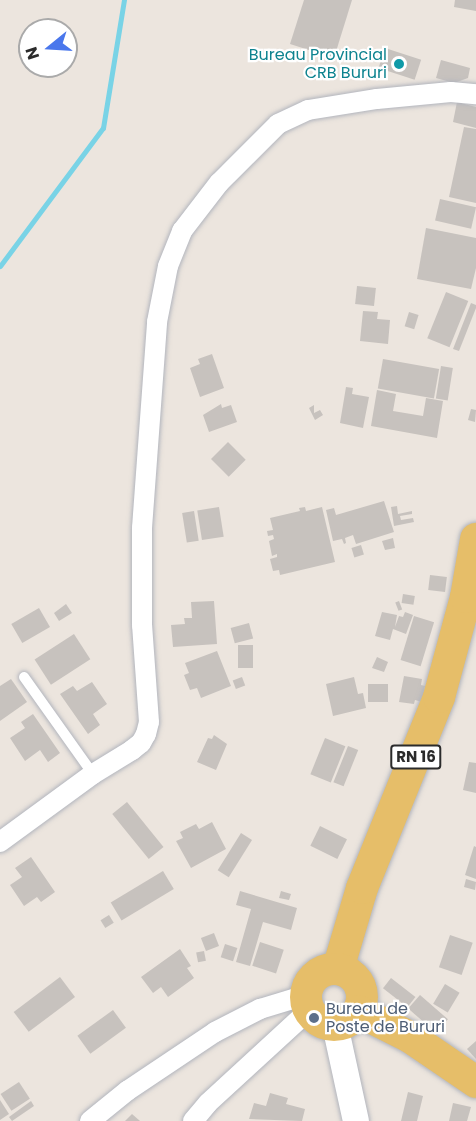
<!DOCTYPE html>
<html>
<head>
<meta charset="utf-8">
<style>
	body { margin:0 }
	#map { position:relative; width:476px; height:1121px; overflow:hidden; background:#ece5de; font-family:Poppins,sans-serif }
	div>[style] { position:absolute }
	.stream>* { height:5px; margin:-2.5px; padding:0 2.5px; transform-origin:2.5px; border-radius:2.5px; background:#79d3e6 }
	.building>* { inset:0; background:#c7c2be; transform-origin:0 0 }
	.roads { filter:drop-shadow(0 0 2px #b2b5bd) drop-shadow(0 0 2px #b2b5bd) }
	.service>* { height:10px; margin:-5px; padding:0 5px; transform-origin:5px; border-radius:5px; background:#fff }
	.minor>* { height:20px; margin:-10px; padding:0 10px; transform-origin:10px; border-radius:10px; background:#fff }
	.tertiary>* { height:26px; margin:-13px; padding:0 13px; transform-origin:13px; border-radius:13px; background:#fff }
	.primary>* { height:32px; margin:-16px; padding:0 16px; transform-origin:16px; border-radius:16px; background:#e6be69 }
	.primary>.ring { margin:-16px; padding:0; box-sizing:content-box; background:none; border:32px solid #e6be69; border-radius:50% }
	.dots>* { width:16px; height:16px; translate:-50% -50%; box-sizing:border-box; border:3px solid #fff; border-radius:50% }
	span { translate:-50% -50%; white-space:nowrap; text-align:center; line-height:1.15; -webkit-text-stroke:4.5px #fff; paint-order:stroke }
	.shield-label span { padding:2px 4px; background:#fff; border:2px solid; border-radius:4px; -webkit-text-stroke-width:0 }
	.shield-label { font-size:15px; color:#2b2b2b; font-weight:700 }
	.culture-label { font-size:16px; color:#0d838f }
	.right { translate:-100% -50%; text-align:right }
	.service-label { font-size:16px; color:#4e5e75 }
	.left { translate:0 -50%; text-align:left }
	.north { position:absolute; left:18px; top:18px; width:60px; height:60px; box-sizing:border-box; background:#fff; border:2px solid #aaa; border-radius:50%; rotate:252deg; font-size:16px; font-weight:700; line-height:24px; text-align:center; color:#2b2b2b }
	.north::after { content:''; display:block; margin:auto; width:21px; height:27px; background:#4a77ec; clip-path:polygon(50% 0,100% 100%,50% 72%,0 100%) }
</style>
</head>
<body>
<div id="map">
	<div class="stream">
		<div style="left:0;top:266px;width:172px;rotate:-53.3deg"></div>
		<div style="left:103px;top:128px;width:130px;rotate:-80.7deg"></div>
	</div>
	<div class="building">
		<div style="clip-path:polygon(304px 0,352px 0,334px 58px,290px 44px)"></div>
		<div style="clip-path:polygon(455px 0,476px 0,476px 11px,454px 7px)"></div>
		<div style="left:385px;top:48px;width:38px;height:21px;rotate:18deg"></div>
		<div style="clip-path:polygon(441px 60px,470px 68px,468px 78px,454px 83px,436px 78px)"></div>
		<div style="clip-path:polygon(457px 102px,476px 107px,476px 128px,453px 122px)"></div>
		<div style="clip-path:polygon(464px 127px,476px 129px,476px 203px,449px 197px)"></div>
		<div style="left:440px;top:199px;width:37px;height:22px;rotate:13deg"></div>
		<div style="clip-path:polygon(426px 228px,476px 238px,476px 268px,471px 289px,417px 279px)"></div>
		<div style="left:357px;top:286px;width:19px;height:18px;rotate:6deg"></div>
		<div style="left:446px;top:292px;width:24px;height:50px;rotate:22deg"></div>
		<div style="clip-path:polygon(471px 303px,476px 305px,476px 308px,459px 351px,453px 349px)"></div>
		<div style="clip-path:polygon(363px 311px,378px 312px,377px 319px,390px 320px,388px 344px,360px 341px)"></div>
		<div style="left:409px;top:312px;width:10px;height:15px;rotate:17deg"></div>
		<div style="clip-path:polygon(212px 354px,224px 388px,200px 397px,190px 368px,200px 364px,198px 359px)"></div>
		<div style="left:383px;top:359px;width:57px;height:30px;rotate:10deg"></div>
		<div style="left:441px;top:366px;width:12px;height:33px;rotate:9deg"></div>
		<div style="clip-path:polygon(346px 387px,353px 388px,352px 394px,369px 397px,363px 428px,340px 423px)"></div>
		<div style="clip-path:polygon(377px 390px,396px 394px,393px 411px,423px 416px,426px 398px,443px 401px,437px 438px,371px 426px)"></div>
		<div style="clip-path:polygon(221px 404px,222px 408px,231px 405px,237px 422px,209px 432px,203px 415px)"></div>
		<div style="clip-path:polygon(314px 405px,314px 413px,320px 410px,323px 415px,315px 420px,309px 408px)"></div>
		<div style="clip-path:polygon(471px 409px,476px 410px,475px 422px,468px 420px)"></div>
		<div style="left:228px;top:442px;width:25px;height:24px;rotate:45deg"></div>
		<div style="clip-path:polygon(384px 501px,394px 532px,356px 544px,353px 535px,345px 538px,346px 543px,344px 544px,342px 539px,333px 541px,326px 510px,334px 508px,336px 515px)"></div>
		<div style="clip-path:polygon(397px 506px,398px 514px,412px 511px,412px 514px,400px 516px,401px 520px,413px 518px,414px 522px,394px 526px,391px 507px)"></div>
		<div style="left:219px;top:507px;width:30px;height:22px;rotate:81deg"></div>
		<div style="clip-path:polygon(305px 507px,306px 511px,322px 507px,335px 562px,280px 575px,279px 570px,273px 571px,270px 559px,277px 557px,277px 554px,272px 556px,269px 541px,274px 539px,273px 535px,268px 536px,267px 531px,273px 530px,270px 518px,300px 511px,299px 508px)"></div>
		<div style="left:194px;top:511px;width:30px;height:12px;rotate:81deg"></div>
		<div style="clip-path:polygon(393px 538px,395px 548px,385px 550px,382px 541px)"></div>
		<div style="left:361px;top:545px;width:10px;height:10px;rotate:73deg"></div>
		<div style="left:430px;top:575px;width:17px;height:15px;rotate:7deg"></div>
		<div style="left:403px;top:594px;width:12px;height:9px;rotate:9deg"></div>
		<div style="clip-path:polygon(214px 601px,217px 644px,173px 647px,171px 625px,185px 624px,184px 618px,192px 618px,191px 602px)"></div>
		<div style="left:399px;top:601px;width:9px;height:4px;rotate:69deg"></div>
		<div style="clip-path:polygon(66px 604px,72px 613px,59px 621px,54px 613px)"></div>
		<div style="left:39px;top:608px;width:22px;height:32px;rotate:60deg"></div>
		<div style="clip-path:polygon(382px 612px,397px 615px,395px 627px,399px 616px,403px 617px,405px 612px,413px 615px,406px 634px,393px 629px,390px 640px,375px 636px)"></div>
		<div style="left:414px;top:616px;width:21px;height:46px;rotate:17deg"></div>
		<div style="left:249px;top:623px;width:16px;height:19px;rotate:75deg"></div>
		<div style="left:74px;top:634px;width:30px;height:47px;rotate:57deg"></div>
		<div style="left:238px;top:645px;width:15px;height:23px"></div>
		<div style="clip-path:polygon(217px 651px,231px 686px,201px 698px,197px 688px,190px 690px,184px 675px,189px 673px,185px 663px)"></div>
		<div style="clip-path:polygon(377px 657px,388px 662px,384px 672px,372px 668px)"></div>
		<div style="clip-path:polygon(404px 676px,422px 679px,421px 685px,425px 686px,422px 702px,415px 700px,414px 704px,399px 702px)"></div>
		<div style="left:242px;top:677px;width:9px;height:10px;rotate:69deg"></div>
		<div style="clip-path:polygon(354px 677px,358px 694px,363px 693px,366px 708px,333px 716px,326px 684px)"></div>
		<div style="clip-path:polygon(11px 679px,27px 702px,0 721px,0 686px)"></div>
		<div style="clip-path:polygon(92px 682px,107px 704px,93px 714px,100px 725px,88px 734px,60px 694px,73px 686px,77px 691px)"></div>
		<div style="left:368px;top:684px;width:20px;height:18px"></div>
		<div style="clip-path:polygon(33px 714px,60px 753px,48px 762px,40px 750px,25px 761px,10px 738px,25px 728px,21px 722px)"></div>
		<div style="clip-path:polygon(214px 735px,227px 744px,216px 770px,197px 762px,208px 738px,212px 739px)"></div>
		<div style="left:325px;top:738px;width:22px;height:39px;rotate:22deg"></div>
		<div style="left:348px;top:746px;width:11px;height:39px;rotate:22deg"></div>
		<div style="clip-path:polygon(469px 762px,476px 763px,476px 793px,463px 790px)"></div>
		<div style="left:127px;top:802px;width:58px;height:19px;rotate:51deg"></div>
		<div style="clip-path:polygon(212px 822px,226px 849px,191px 868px,176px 841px,183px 838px,180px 832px,196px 824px,199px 829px)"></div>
		<div style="left:320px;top:826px;width:30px;height:22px;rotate:26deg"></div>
		<div style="left:241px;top:833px;width:13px;height:44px;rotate:32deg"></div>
		<div style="clip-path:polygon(474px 846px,476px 847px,476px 879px,465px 875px)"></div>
		<div style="clip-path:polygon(31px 857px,55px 892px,41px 902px,37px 897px,24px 906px,10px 885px,22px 877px,15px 868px)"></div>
		<div style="left:163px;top:871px;width:21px;height:61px;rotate:59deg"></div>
		<div style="clip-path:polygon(466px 879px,476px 882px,475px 890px,464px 887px)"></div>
		<div style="clip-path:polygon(240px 891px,297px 908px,291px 930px,263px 922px,250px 966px,236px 962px,251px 909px,236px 905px)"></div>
		<div style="clip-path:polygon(281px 891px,291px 894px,289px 900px,279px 898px)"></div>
		<div style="left:109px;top:915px;width:9px;height:10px;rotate:58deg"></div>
		<div style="left:214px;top:933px;width:14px;height:14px;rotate:69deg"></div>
		<div style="left:450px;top:935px;width:24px;height:34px;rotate:19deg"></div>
		<div style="left:260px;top:942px;width:25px;height:25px;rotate:18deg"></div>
		<div style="left:225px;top:944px;width:13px;height:14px;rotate:18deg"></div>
		<div style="clip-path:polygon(180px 949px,191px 966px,187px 968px,194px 978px,168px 997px,161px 987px,153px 993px,141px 977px)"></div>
		<div style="left:204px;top:951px;width:10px;height:8px;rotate:79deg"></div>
		<div style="left:60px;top:977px;width:25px;height:58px;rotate:53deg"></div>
		<div style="left:391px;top:978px;width:31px;height:13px;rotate:38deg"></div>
		<div style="left:445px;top:984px;width:17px;height:23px;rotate:31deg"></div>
		<div style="left:420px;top:995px;width:37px;height:18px;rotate:41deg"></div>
		<div style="left:113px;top:1010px;width:22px;height:44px;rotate:54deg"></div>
		<div style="clip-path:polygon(476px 1041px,476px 1059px,467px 1049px)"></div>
		<div style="left:19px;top:1082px;width:20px;height:22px;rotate:57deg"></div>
		<div style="clip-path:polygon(408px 1092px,423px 1096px,417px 1121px,401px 1121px)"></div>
		<div style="clip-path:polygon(270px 1093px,288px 1098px,286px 1104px,305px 1109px,302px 1121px,249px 1119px,254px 1103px,266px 1106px)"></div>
		<div style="clip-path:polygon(0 1100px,9px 1114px,0 1120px)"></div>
		<div style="clip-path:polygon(31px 1101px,34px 1106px,12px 1121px,9px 1117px)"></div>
		<div style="clip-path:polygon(453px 1103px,471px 1107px,467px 1121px,449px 1121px)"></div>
		<div style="clip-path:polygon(132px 1114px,140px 1121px,125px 1121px)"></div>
	</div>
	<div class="roads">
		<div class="service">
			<div style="left:24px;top:677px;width:119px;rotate:54.6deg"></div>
		</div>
		<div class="minor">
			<div style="left:0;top:842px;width:115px;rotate:-36.2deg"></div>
			<div style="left:93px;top:774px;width:46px;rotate:-31.6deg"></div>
			<div style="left:132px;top:750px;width:11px;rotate:-38deg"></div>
			<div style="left:141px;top:743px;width:10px;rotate:-61deg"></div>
			<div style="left:146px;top:734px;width:12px;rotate:-76deg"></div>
			<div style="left:149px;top:722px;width:97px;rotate:-94.1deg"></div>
			<div style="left:142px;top:625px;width:97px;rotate:-90deg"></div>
			<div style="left:142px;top:528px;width:207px;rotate:-85.8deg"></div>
			<div style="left:157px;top:322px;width:57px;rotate:-78.9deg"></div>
			<div style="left:168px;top:266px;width:38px;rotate:-68deg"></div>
			<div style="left:182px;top:231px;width:61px;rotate:-52.4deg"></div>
			<div style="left:219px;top:183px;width:83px;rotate:-45deg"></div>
			<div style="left:278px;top:124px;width:33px;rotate:-25deg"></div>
			<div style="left:308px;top:110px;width:70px;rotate:-9.1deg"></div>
			<div style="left:377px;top:99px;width:74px;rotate:-5.4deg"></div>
			<div style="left:451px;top:92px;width:25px;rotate:5deg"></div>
			<div style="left:90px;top:1121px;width:48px;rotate:-39deg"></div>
			<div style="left:127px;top:1091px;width:106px;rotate:-33.8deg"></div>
			<div style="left:215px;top:1032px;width:51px;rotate:-27.1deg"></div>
			<div style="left:260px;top:1009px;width:48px;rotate:-16.9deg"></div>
			<div style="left:193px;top:1121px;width:23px;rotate:-50deg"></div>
			<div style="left:208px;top:1103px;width:137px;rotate:-42.6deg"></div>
		</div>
		<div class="tertiary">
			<div style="left:335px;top:1025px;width:98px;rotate:77.7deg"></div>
		</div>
		<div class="primary">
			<div style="left:338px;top:969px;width:84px;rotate:-73.5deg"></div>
			<div style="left:362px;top:888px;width:206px;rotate:-68deg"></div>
			<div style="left:439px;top:697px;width:104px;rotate:-74.9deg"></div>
			<div style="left:466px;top:597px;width:59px;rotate:-80.2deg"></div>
			<div class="ring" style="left:306px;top:969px;width:24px;height:24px"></div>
			<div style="left:358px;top:1011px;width:58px;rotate:26.6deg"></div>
			<div style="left:410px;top:1037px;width:80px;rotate:34.3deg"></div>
		</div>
	</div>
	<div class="dots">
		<div style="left:399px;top:64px;background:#0f9aa8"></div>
		<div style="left:314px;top:1018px;background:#5c6f8a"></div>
	</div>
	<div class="shield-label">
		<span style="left:416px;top:757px">RN 16</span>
	</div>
	<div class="culture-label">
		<span class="right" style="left:387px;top:64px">Bureau Provincial<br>CRB Bururi</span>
	</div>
	<div class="service-label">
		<span class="left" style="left:326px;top:1018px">Bureau de<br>Poste de Bururi</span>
	</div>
	<div class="north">N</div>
</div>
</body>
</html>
